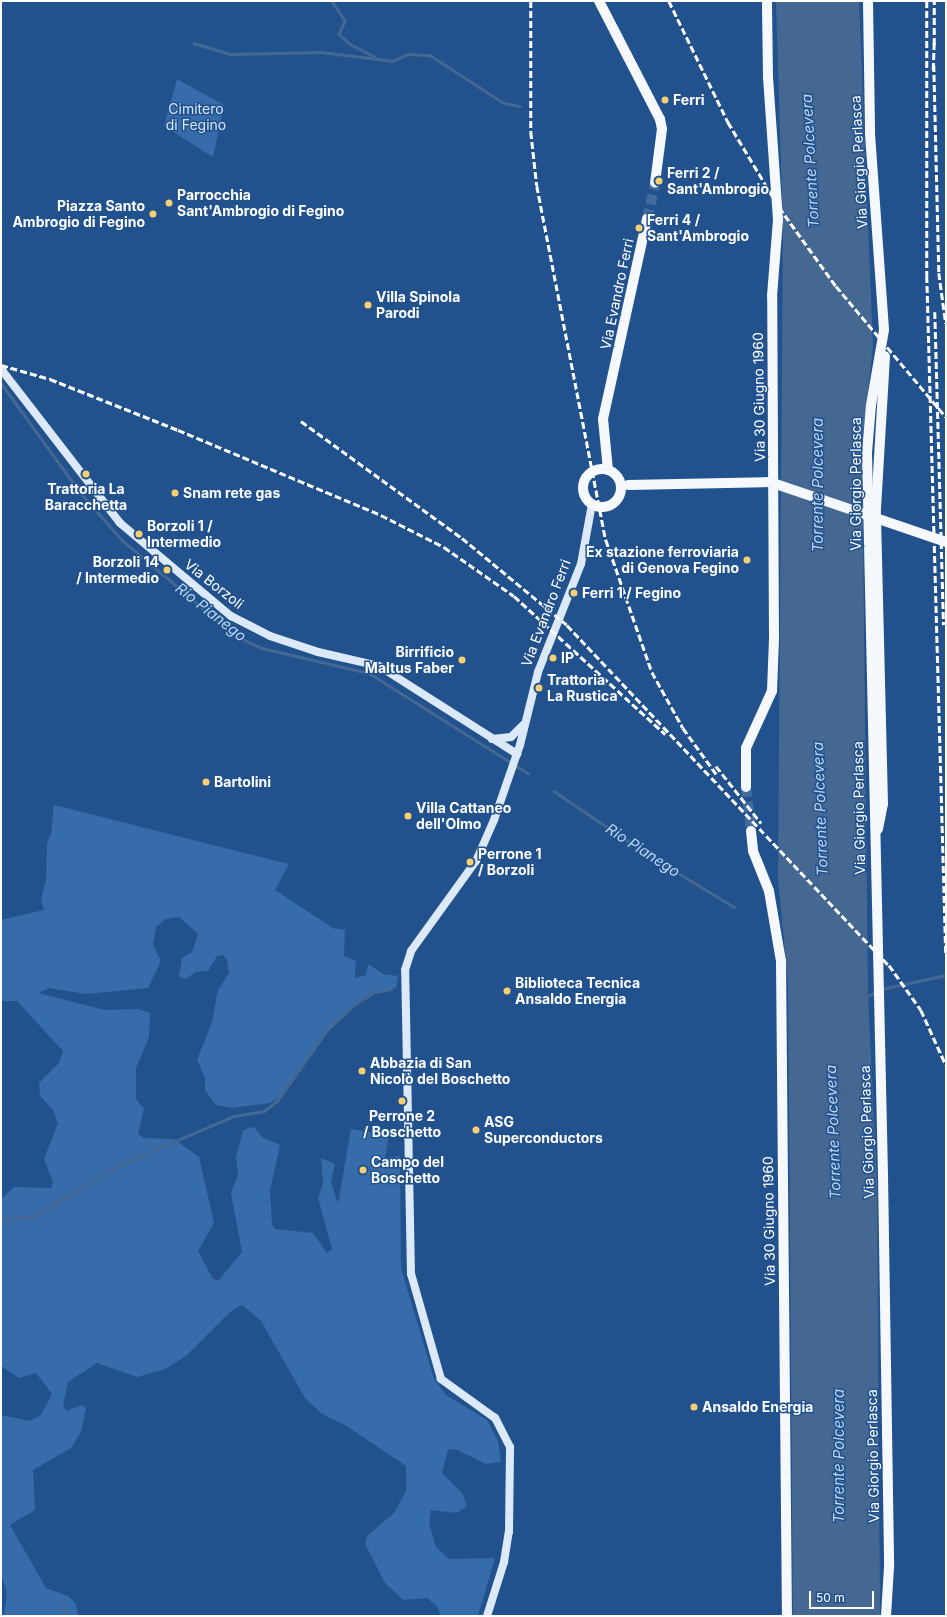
<!DOCTYPE html>
<html>
<head>
<meta charset="utf-8">
<style>
	body { margin:0 }
	#map { position:relative; width:947px; height:1617px; overflow:hidden; background:#22528d; font-family:Inter,sans-serif }
	div>[style] { position:absolute }
	.green>* { inset:0; background:#366caa }
	.water>* { inset:0; background:#456893 }
	.stream>* { height:2.5px; margin:-1.25px; padding:0 1.25px; transform-origin:1.25px; border-radius:1.25px; background:#456893 }
	.primary-tunnel>* { height:10px; margin-top:-5px; transform-origin:0; background:repeating-linear-gradient(90deg,#436c9e 0 10px,transparent 0 15px) }
	.secondary>* { height:8px; margin:-4px; padding:0 4px; transform-origin:4px; border-radius:4px; background:#dce9f9 }
	.primary>* { height:10px; margin:-5px; padding:0 5px; transform-origin:5px; border-radius:5px; background:#f5f9fe }
	.primary>.ring { margin:-5px; padding:0; box-sizing:content-box; background:none; border:10px solid #f5f9fe; border-radius:50% }
	.rail>* { height:2.5px; margin-top:-1.25px; transform-origin:0; background:repeating-linear-gradient(90deg,#fff 0 7px,transparent 0 10px) }
	.primary-bridge>* { height:10px; margin:-5px; padding:0 5px; transform-origin:5px; border-radius:5px; background:#f5f9fe }
	.dots>* { width:11px; height:11px; translate:-50% -50%; box-sizing:border-box; border:2px solid #22528d; border-radius:50% }
	span { translate:-50% -50%; white-space:nowrap; text-align:center; line-height:1.15; -webkit-text-stroke:3px #22528d; paint-order:stroke }
	.poi-label { font-size:14px; color:#fff; font-weight:700 }
	.left { translate:0 -50%; text-align:left }
	.right { translate:-100% -50%; text-align:right }
	.park-label { font-size:14px; color:#d5e6f9 }
	.street-label { font-size:14px; color:#fff }
	.water-label { font-size:15px; color:#bcd6f3; font-style:italic }
	.frame { position:absolute; inset:0; border:2px solid #fff; pointer-events:none }
	.scale { position:absolute; left:809px; top:1591px; width:65px; height:18px; box-sizing:border-box; border:2px solid #fff; border-top:0; padding-left:5px; font-size:12px; line-height:14px; white-space:nowrap; color:#fff; -webkit-text-stroke:3px #22528d; paint-order:stroke }
</style>
</head>
<body>
<div id="map">
	<div class="green">
		<div style="clip-path:polygon(177px 79px,224px 105px,213px 157px,164px 126px)"></div>
		<div style="clip-path:polygon(54px 805px,289px 864px,275px 890px,333px 928px,345px 930px,344px 956px,356px 961px,355px 978px,366px 975px,368px 964px,383px 974px,398px 976px,396px 988px,370px 993px,349px 1008px,321px 1039px,283px 1095px,270px 1103px,232px 1108px,216px 1105px,205px 1090px,205px 1078px,197px 1060px,212px 1022px,218px 990px,229px 973px,227px 960px,223px 955px,217px 956px,208px 971px,196px 972px,185px 979px,179px 976px,182px 958px,192px 952px,198px 934px,179px 917px,166px 919px,156px 927px,153px 945px,161px 961px,148px 988px,86px 994px,49px 988px,38px 993px,105px 1010px,138px 1009px,150px 1013px,149px 1037px,136px 1068px,136px 1099px,144px 1109px,138px 1134px,144px 1138px,174px 1139px,199px 1157px,214px 1223px,198px 1251px,213px 1279px,219px 1280px,242px 1252px,231px 1193px,238px 1175px,236px 1157px,243px 1131px,248px 1128px,254px 1127px,262px 1137px,280px 1145px,270px 1191px,272px 1224px,275px 1229px,313px 1233px,327px 1253px,332px 1249px,318px 1198px,323px 1183px,321px 1158px,335px 1164px,331px 1182px,338px 1204px,351px 1129px,389px 1135px,385px 1158px,400px 1156px,401px 1268px,434px 1379px,446px 1395px,487px 1420px,498px 1441px,501px 1462px,486px 1464px,455px 1449px,448px 1450px,442px 1473px,462px 1493px,467px 1506px,457px 1513px,431px 1510px,429px 1523px,436px 1547px,449px 1559px,495px 1558px,478px 1616px,441px 1616px,437px 1606px,427px 1598px,403px 1600px,385px 1583px,365px 1544px,367px 1536px,394px 1513px,406px 1491px,406px 1466px,345px 1425px,322px 1414px,305px 1398px,261px 1321px,242px 1305px,230px 1312px,186px 1356px,165px 1369px,137px 1377px,97px 1363px,68px 1382px,63px 1406px,67px 1411px,82px 1405px,86px 1408px,81px 1432px,71px 1448px,33px 1470px,35px 1510px,10px 1525px,46px 1588px,68px 1596px,76px 1604px,78px 1616px,4px 1616px,7px 1592px,1px 1575px,1px 1415px,30px 1421px,41px 1415px,52px 1394px,36px 1373px,19px 1378px,1px 1366px,1px 1199px,14px 1187px,51px 1188px,53px 1182px,44px 1159px,58px 1123px,53px 1110px,40px 1096px,39px 1083px,59px 1063px,63px 1051px,17px 1001px,1px 1001px,1px 920px,44px 910px,41px 899px,46px 880px,47px 843px,51px 834px)"></div>
	</div>
	<div class="water">
		<div style="clip-path:polygon(776px 1px,859px 1px,873px 347px,863px 434px,863px 539px,868px 996px,877px 1183px,880px 1616px,793px 1616px,788px 982px,778px 879px,783px 227px)"></div>
	</div>
	<div class="stream">
		<div style="left:332px;top:1px;width:24px;rotate:57deg"></div>
		<div style="left:345px;top:21px;width:14px;rotate:115deg"></div>
		<div style="left:339px;top:34px;width:15px;rotate:42deg"></div>
		<div style="left:350px;top:44px;width:27px;rotate:27deg"></div>
		<div style="left:194px;top:43px;width:38px;rotate:17deg"></div>
		<div style="left:230px;top:54px;width:91px;rotate:-1.3deg"></div>
		<div style="left:321px;top:52px;width:73px;rotate:7.1deg"></div>
		<div style="left:393px;top:61px;width:17px;rotate:-25deg"></div>
		<div style="left:408px;top:54px;width:22px;rotate:3deg"></div>
		<div style="left:430px;top:55px;width:88px;rotate:33deg"></div>
		<div style="left:504px;top:103px;width:16px;rotate:11deg"></div>
		<div style="left:1px;top:383px;width:135px;rotate:54.1deg"></div>
		<div style="left:80px;top:492px;width:64px;rotate:48.8deg"></div>
		<div style="left:122px;top:540px;width:149px;rotate:40.1deg"></div>
		<div style="left:236px;top:636px;width:29px;rotate:25deg"></div>
		<div style="left:262px;top:648px;width:110px;rotate:13.2deg"></div>
		<div style="left:369px;top:673px;width:188px;rotate:32.2deg"></div>
		<div style="left:554px;top:791px;width:112px;rotate:34.1deg"></div>
		<div style="left:647px;top:854px;width:102px;rotate:31.3deg"></div>
		<div style="left:882px;top:989px;width:66px;rotate:-12.3deg"></div>
		<div style="left:866px;top:997px;width:11px;rotate:-27deg"></div>
		<div style="left:1px;top:1220px;width:33px;rotate:-7deg"></div>
		<div style="left:34px;top:1216px;width:102px;rotate:-30.6deg"></div>
		<div style="left:122px;top:1164px;width:122px;rotate:-23.2deg"></div>
		<div style="left:234px;top:1116px;width:30px;rotate:-9deg"></div>
		<div style="left:264px;top:1111px;width:16px;rotate:-38deg"></div>
		<div style="left:277px;top:1101px;width:87px;rotate:-54.8deg"></div>
		<div style="left:327px;top:1030px;width:38px;rotate:-43deg"></div>
		<div style="left:355px;top:1004px;width:22px;rotate:-32deg"></div>
		<div style="left:374px;top:992px;width:17px;rotate:-10deg"></div>
		<div style="left:63px;top:1603px;width:13px;rotate:77deg"></div>
	</div>
	<div class="primary-tunnel">
		<div style="left:647px;top:219px;width:37px;rotate:-77deg"></div>
		<div style="left:746px;top:787px;width:44px;rotate:83.5deg"></div>
	</div>
	<div class="secondary">
		<div style="left:1px;top:369px;width:195px;rotate:52.3deg"></div>
		<div style="left:120px;top:523px;width:145px;rotate:40deg"></div>
		<div style="left:231px;top:616px;width:44px;rotate:27.1deg"></div>
		<div style="left:270px;top:636px;width:51px;rotate:18.4deg"></div>
		<div style="left:318px;top:652px;width:63px;rotate:12.9deg"></div>
		<div style="left:379px;top:666px;width:164px;rotate:32.5deg"></div>
		<div style="left:492px;top:739px;width:19px;rotate:-6deg"></div>
		<div style="left:511px;top:737px;width:17px;rotate:-45deg"></div>
		<div style="left:487px;top:1616px;width:57px;rotate:-72.5deg"></div>
		<div style="left:504px;top:1562px;width:30px;rotate:-81deg"></div>
		<div style="left:509px;top:1532px;width:85px;rotate:-89.3deg"></div>
		<div style="left:510px;top:1447px;width:33px;rotate:-117deg"></div>
		<div style="left:495px;top:1418px;width:67px;rotate:-144.2deg"></div>
		<div style="left:441px;top:1379px;width:109px;rotate:-105.9deg"></div>
		<div style="left:411px;top:1274px;width:304px;rotate:-91.1deg"></div>
		<div style="left:405px;top:970px;width:20px;rotate:-72deg"></div>
		<div style="left:411px;top:951px;width:111px;rotate:-54.2deg"></div>
		<div style="left:476px;top:861px;width:45px;rotate:-66.3deg"></div>
		<div style="left:494px;top:820px;width:79px;rotate:-70.9deg"></div>
		<div style="left:520px;top:745px;width:75px;rotate:-76.1deg"></div>
		<div style="left:538px;top:672px;width:116px;rotate:-68.3deg"></div>
		<div style="left:581px;top:564px;width:61px;rotate:-79.6deg"></div>
	</div>
	<div class="primary">
		<div style="left:599px;top:1px;width:133px;rotate:62.7deg"></div>
		<div style="left:660px;top:119px;width:10px;rotate:79deg"></div>
		<div style="left:662px;top:129px;width:54px;rotate:97.4deg"></div>
		<div style="left:868px;top:1px;width:133px;rotate:89.1deg"></div>
		<div style="left:870px;top:134px;width:196px;rotate:85.9deg"></div>
		<div style="left:884px;top:330px;width:76px;rotate:99.8deg"></div>
		<div style="left:871px;top:405px;width:48px;rotate:94.8deg"></div>
		<div style="left:867px;top:453px;width:722px;rotate:88.73deg"></div>
		<div style="left:883px;top:1175px;width:392px;rotate:89.1deg"></div>
		<div style="left:889px;top:1567px;width:49px;rotate:93.5deg"></div>
		<div class="ring" style="left:583px;top:469px;width:28px;height:28px"></div>
		<div style="left:608px;top:470px;width:51px;rotate:-95.6deg"></div>
		<div style="left:603px;top:419px;width:205px;rotate:-77.6deg"></div>
		<div style="left:746px;top:787px;width:39px;rotate:-90deg"></div>
		<div style="left:746px;top:748px;width:63px;rotate:-65.5deg"></div>
		<div style="left:772px;top:691px;width:52px;rotate:-87.8deg"></div>
		<div style="left:774px;top:639px;width:343px;rotate:-90.3deg"></div>
		<div style="left:772px;top:296px;width:76px;rotate:-85.5deg"></div>
		<div style="left:778px;top:220px;width:143px;rotate:-94deg"></div>
		<div style="left:768px;top:77px;width:76px;rotate:-90.8deg"></div>
		<div style="left:878px;top:829px;width:25px;rotate:-79deg"></div>
		<div style="left:883px;top:804px;width:296px;rotate:-91.4deg"></div>
		<div style="left:876px;top:508px;width:152px;rotate:-86.6deg"></div>
		<div style="left:751px;top:831px;width:20px;rotate:84deg"></div>
		<div style="left:753px;top:851px;width:43px;rotate:68.2deg"></div>
		<div style="left:769px;top:891px;width:71px;rotate:80.3deg"></div>
		<div style="left:781px;top:961px;width:655px;rotate:89.48deg"></div>
	</div>
	<div class="rail">
		<div style="left:531px;top:1px;width:131px;rotate:90deg"></div>
		<div style="left:531px;top:132px;width:54px;rotate:83.7deg"></div>
		<div style="left:537px;top:186px;width:361px;rotate:79deg"></div>
		<div style="left:606px;top:540px;width:140px;rotate:70.8deg"></div>
		<div style="left:652px;top:672px;width:64px;rotate:61deg"></div>
		<div style="left:683px;top:728px;width:58px;rotate:54.1deg"></div>
		<div style="left:669px;top:1px;width:135px;rotate:64deg"></div>
		<div style="left:728px;top:122px;width:99px;rotate:59deg"></div>
		<div style="left:779px;top:207px;width:97px;rotate:54.2deg"></div>
		<div style="left:836px;top:286px;width:171px;rotate:50deg"></div>
		<div style="left:927px;top:1px;width:275px;rotate:90deg"></div>
		<div style="left:927px;top:276px;width:679px;rotate:88.4deg"></div>
		<div style="left:934px;top:45px;width:44px;rotate:-90deg"></div>
		<div style="left:934px;top:65px;width:208px;rotate:88.6deg"></div>
		<div style="left:939px;top:273px;width:51px;rotate:82.2deg"></div>
		<div style="left:933px;top:70px;width:30px;rotate:-88deg"></div>
		<div style="left:935px;top:312px;width:313px;rotate:88.4deg"></div>
		<div style="left:1px;top:365px;width:51px;rotate:15.9deg"></div>
		<div style="left:50px;top:379px;width:138px;rotate:21.7deg"></div>
		<div style="left:178px;top:430px;width:220px;rotate:22.7deg"></div>
		<div style="left:381px;top:515px;width:71px;rotate:26.9deg"></div>
		<div style="left:444px;top:547px;width:85px;rotate:35deg"></div>
		<div style="left:514px;top:596px;width:205px;rotate:42.4deg"></div>
		<div style="left:301px;top:421px;width:199px;rotate:36deg"></div>
		<div style="left:462px;top:538px;width:136px;rotate:39.6deg"></div>
		<div style="left:567px;top:625px;width:468px;rotate:46.6deg"></div>
		<div style="left:889px;top:965px;width:55px;rotate:54.6deg"></div>
		<div style="left:921px;top:1010px;width:60px;rotate:65.6deg"></div>
		<div style="left:716px;top:766px;width:73px;rotate:51.7deg"></div>
	</div>
	<div class="primary-bridge">
		<div style="left:628px;top:485px;width:142px;rotate:-1.2deg"></div>
		<div style="left:770px;top:482px;width:186px;rotate:18.8deg"></div>
	</div>
	<div class="dots">
		<div style="left:665px;top:100px;background:#f8d072"></div>
		<div style="left:659px;top:181px;background:#f8d072"></div>
		<div style="left:169px;top:203px;background:#f8d072"></div>
		<div style="left:153px;top:214px;background:#f8d072"></div>
		<div style="left:639px;top:228px;background:#f8d072"></div>
		<div style="left:368px;top:305px;background:#f8d072"></div>
		<div style="left:86px;top:474px;background:#f8d072"></div>
		<div style="left:175px;top:493px;background:#f8d072"></div>
		<div style="left:139px;top:534px;background:#f8d072"></div>
		<div style="left:747px;top:560px;background:#f8d072"></div>
		<div style="left:167px;top:570px;background:#f8d072"></div>
		<div style="left:574px;top:593px;background:#f8d072"></div>
		<div style="left:553px;top:658px;background:#f8d072"></div>
		<div style="left:462px;top:660px;background:#f8d072"></div>
		<div style="left:539px;top:688px;background:#f8d072"></div>
		<div style="left:206px;top:782px;background:#f8d072"></div>
		<div style="left:408px;top:816px;background:#f8d072"></div>
		<div style="left:470px;top:862px;background:#f8d072"></div>
		<div style="left:507px;top:991px;background:#f8d072"></div>
		<div style="left:362px;top:1071px;background:#f8d072"></div>
		<div style="left:402px;top:1101px;background:#f8d072"></div>
		<div style="left:476px;top:1130px;background:#f8d072"></div>
		<div style="left:363px;top:1170px;background:#f8d072"></div>
		<div style="left:694px;top:1407px;background:#f8d072"></div>
	</div>
	<div class="poi-label">
		<span class="left" style="left:673px;top:100px">Ferri</span>
		<span class="left" style="left:667px;top:181px">Ferri 2 /<br>Sant'Ambrogio</span>
		<span class="left" style="left:177px;top:203px">Parrocchia<br>Sant'Ambrogio di Fegino</span>
		<span class="right" style="left:145px;top:214px">Piazza Santo<br>Ambrogio di Fegino</span>
		<span class="left" style="left:647px;top:228px">Ferri 4 /<br>Sant'Ambrogio</span>
		<span class="left" style="left:376px;top:305px">Villa Spinola<br>Parodi</span>
		<span style="left:86px;top:497px">Trattoria La<br>Baracchetta</span>
		<span class="left" style="left:183px;top:493px">Snam rete gas</span>
		<span class="left" style="left:147px;top:534px">Borzoli 1 /<br>Intermedio</span>
		<span class="right" style="left:739px;top:560px">Ex stazione ferroviaria<br>di Genova Fegino</span>
		<span class="right" style="left:159px;top:570px">Borzoli 14<br>/ Intermedio</span>
		<span class="left" style="left:582px;top:593px">Ferri 1 / Fegino</span>
		<span class="right" style="left:454px;top:660px">Birrificio<br>Maltus Faber</span>
		<span class="left" style="left:561px;top:658px">IP</span>
		<span class="left" style="left:547px;top:688px">Trattoria<br>La Rustica</span>
		<span class="left" style="left:214px;top:782px">Bartolini</span>
		<span class="left" style="left:416px;top:816px">Villa Cattaneo<br>dell'Olmo</span>
		<span class="left" style="left:478px;top:862px">Perrone 1<br>/ Borzoli</span>
		<span class="left" style="left:515px;top:991px">Biblioteca Tecnica<br>Ansaldo Energia</span>
		<span class="left" style="left:370px;top:1071px">Abbazia di San<br>Nicolò del Boschetto</span>
		<span style="left:402px;top:1124px">Perrone 2<br>/ Boschetto</span>
		<span class="left" style="left:484px;top:1130px">ASG<br>Superconductors</span>
		<span class="left" style="left:371px;top:1170px">Campo del<br>Boschetto</span>
		<span class="left" style="left:702px;top:1407px">Ansaldo Energia</span>
	</div>
	<div class="park-label">
		<span style="left:196px;top:117px">Cimitero<br>di Fegino</span>
	</div>
	<div class="street-label">
		<span style="left:859px;top:162px;rotate:-93deg">Via Giorgio Perlasca</span>
		<span style="left:617px;top:294px;rotate:-78deg">Via Evandro Ferri</span>
		<span style="left:759px;top:397px;rotate:-91deg">Via 30 Giugno 1960</span>
		<span style="left:856px;top:484px;rotate:-90deg">Via Giorgio Perlasca</span>
		<span style="left:214px;top:584px;rotate:38deg">Via Borzoli</span>
		<span style="left:546px;top:613px;rotate:-69deg">Via Evandro Ferri</span>
		<span style="left:859px;top:808px;rotate:-91deg">Via Giorgio Perlasca</span>
		<span style="left:867px;top:1132px;rotate:-92deg">Via Giorgio Perlasca</span>
		<span style="left:769px;top:1221px;rotate:-91deg">Via 30 Giugno 1960</span>
		<span style="left:873px;top:1456px;rotate:-91deg">Via Giorgio Perlasca</span>
	</div>
	<div class="water-label">
		<span style="left:810px;top:161px;rotate:-93deg">Torrente Polcevera</span>
		<span style="left:818px;top:485px;rotate:-90deg">Torrente Polcevera</span>
		<span style="left:211px;top:612px;rotate:38deg">Rio Pianego</span>
		<span style="left:820px;top:809px;rotate:-92deg">Torrente Polcevera</span>
		<span style="left:643px;top:850px;rotate:33deg">Rio Pianego</span>
		<span style="left:833px;top:1132px;rotate:-92deg">Torrente Polcevera</span>
		<span style="left:839px;top:1456px;rotate:-90deg">Torrente Polcevera</span>
	</div>
	<div class="frame"></div>
	<div class="scale">50 m</div>
</div>
</body>
</html>
